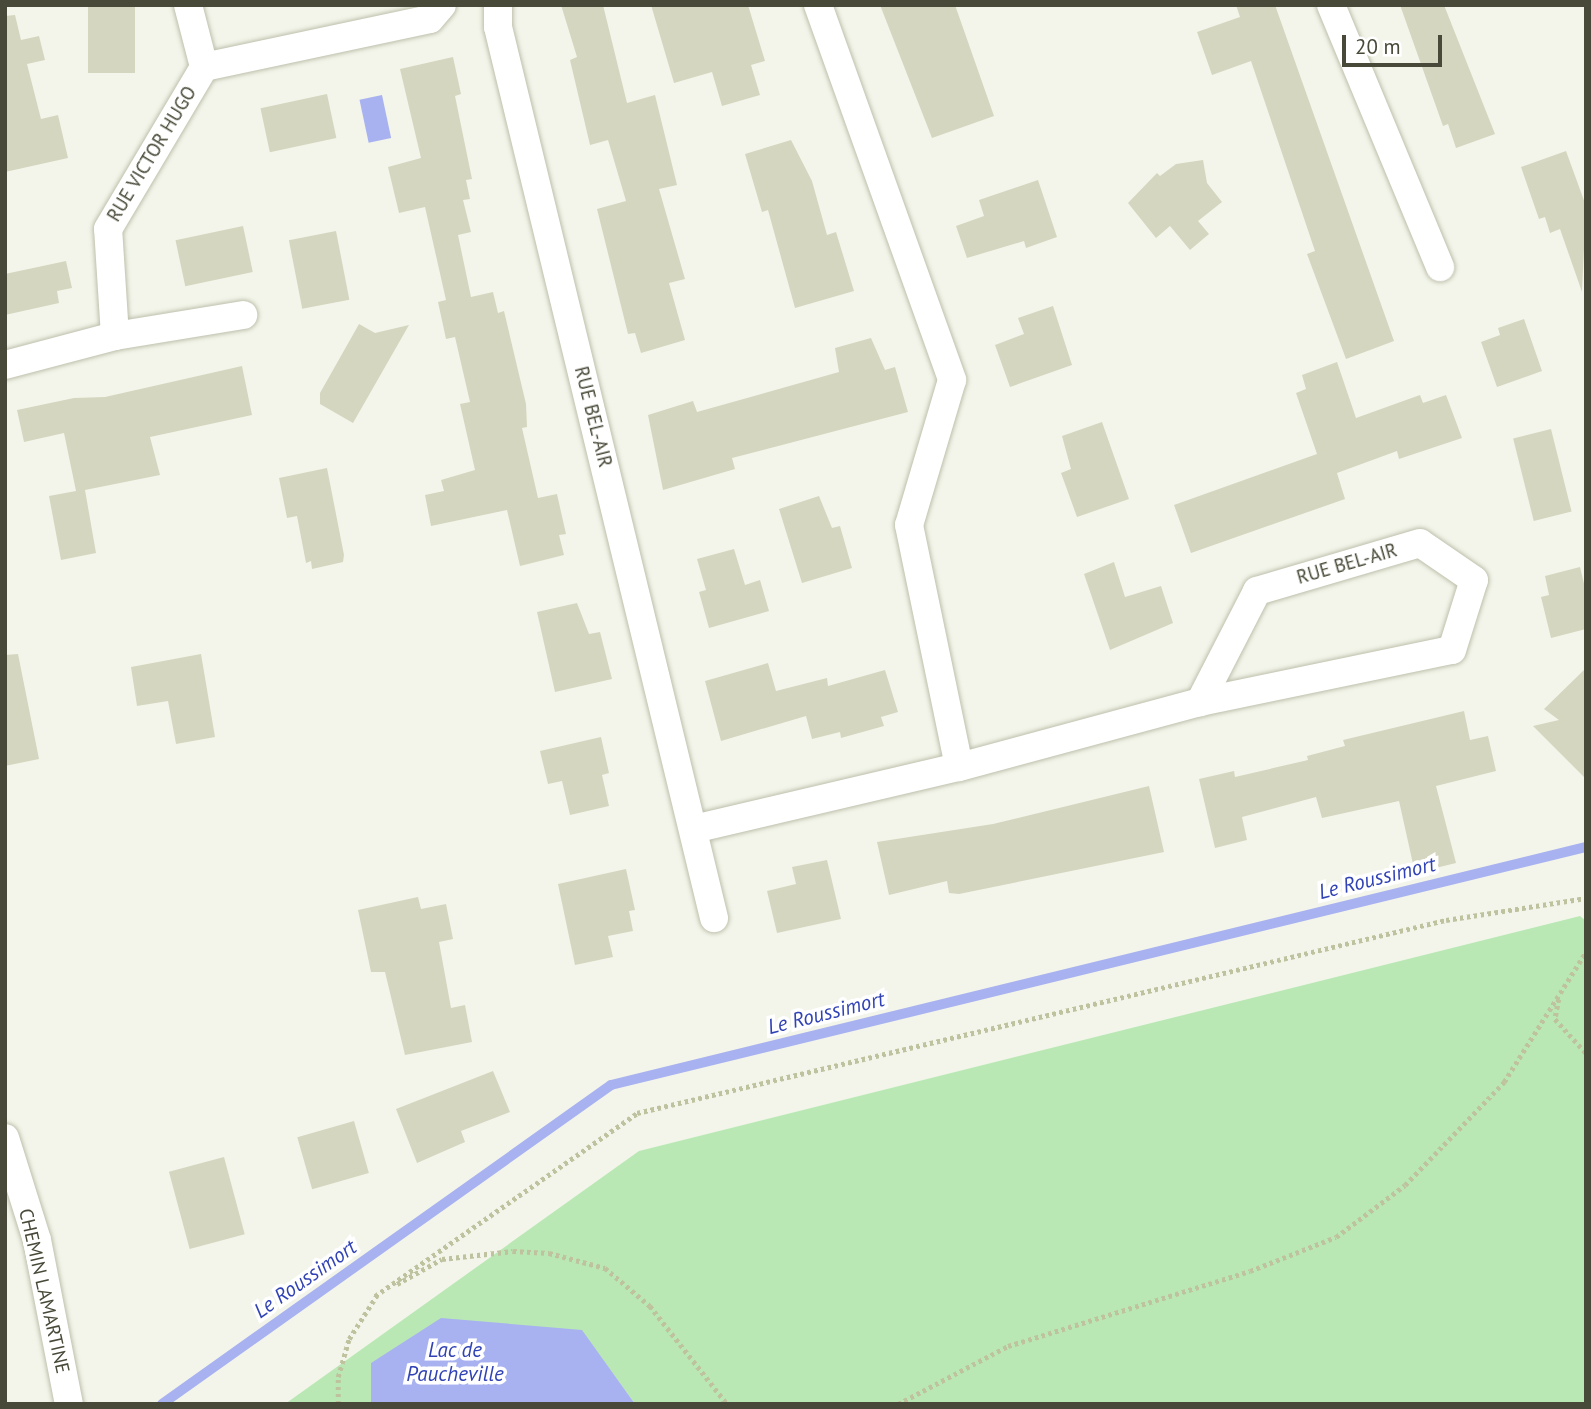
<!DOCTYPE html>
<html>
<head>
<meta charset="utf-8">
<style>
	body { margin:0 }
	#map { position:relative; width:1591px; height:1409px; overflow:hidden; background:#f3f5ea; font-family:"PT Sans",sans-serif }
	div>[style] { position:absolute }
	.green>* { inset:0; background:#b9e8b4 }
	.water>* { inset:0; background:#a8b2f0; transform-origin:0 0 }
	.stream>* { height:10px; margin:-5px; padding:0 5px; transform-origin:5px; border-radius:5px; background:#a8b2f0 }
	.building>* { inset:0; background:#d5d6bf; transform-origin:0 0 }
	.path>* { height:4.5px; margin-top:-2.25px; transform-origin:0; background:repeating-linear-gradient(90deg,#bfc29e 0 3.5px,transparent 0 7px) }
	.roads { filter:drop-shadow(0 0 2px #bec0ac) drop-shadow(0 0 2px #bec0ac) }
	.street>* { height:28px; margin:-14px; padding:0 14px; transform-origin:14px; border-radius:14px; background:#fff }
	span { translate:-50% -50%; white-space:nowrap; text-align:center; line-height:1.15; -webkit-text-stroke:7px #fff; paint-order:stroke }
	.street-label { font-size:19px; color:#484938 }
	.water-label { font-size:21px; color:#3143b4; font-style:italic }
	.frame { position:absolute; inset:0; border:7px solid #484938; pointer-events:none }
	.scale { position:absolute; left:1342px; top:35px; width:100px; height:32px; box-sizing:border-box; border:4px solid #484938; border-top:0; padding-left:9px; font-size:21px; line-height:24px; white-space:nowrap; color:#484938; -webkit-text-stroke:5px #fff; paint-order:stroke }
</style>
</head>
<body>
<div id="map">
	<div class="green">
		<div style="clip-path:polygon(1580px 916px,1586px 921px,1586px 1404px,635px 1404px,582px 1331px,371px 1363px,371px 1404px,285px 1404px,639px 1151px)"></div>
	</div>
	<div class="water">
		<div style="left:382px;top:95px;width:44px;height:23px;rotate:78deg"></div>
		<div style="clip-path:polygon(441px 1318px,582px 1330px,635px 1404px,371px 1404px,371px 1363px)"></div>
	</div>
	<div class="stream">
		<div style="left:162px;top:1404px;width:551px;rotate:-35.39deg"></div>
		<div style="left:611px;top:1085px;width:1004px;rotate:-13.72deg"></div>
	</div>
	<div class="building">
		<div style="left:88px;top:5px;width:47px;height:68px"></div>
		<div style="clip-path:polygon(561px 5px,603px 5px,627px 103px,655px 95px,677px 185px,659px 189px,685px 279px,669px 283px,685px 340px,641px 353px,635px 333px,628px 334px,597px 209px,626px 201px,608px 140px,590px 145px,570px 60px,577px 57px)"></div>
		<div style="clip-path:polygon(651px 5px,748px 5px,765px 61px,751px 65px,760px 95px,722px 106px,712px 72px,674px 83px)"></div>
		<div style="clip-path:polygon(880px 5px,955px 5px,994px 116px,932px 138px)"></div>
		<div style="clip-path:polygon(1236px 5px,1275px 5px,1394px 341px,1346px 359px,1307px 254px,1315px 251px,1251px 61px,1212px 75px,1197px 32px,1240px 17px)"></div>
		<div style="clip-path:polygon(1400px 5px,1444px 5px,1495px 134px,1456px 148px,1448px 124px,1443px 126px)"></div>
		<div style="clip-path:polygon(15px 15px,21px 40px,39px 36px,45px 60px,27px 64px,41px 119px,58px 115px,68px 158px,5px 172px,5px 16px)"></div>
		<div style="clip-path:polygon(453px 57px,461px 94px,455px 96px,472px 179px,466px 180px,470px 199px,463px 200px,471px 232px,458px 235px,471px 297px,493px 292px,498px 313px,504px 311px,526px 404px,527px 427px,522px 428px,538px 498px,557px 494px,566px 534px,559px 535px,564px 555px,520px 566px,507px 510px,431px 526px,425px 495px,444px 491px,441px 480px,475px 470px,460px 404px,470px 402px,455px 337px,446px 339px,438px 302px,446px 300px,425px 207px,399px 213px,388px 167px,421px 158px,400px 69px)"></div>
		<div style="left:327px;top:94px;width:45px;height:68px;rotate:78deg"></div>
		<div style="clip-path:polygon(791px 140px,812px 181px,827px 235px,836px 232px,854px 291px,795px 308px,768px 210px,762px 212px,745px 154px)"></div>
		<div style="clip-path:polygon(1566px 151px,1586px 206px,1582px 292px,1560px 229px,1550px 233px,1545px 217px,1539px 219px,1521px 167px)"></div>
		<div style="clip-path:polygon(1203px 160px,1207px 183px,1222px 202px,1198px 221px,1209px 234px,1190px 250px,1170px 226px,1156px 238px,1128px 203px,1157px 173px,1160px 176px,1176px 164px)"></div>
		<div style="clip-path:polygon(1038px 180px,1057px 237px,1026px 248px,1024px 241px,967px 258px,956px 226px,984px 216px,979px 200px)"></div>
		<div style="left:243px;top:226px;width:47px;height:69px;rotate:78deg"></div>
		<div style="left:336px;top:231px;width:70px;height:48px;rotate:79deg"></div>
		<div style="clip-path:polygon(66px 261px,72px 288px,57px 291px,59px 303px,5px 315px,5px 274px)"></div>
		<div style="clip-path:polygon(1053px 306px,1072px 365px,1010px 387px,995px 345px,1024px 334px,1018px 318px)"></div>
		<div style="clip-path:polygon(1524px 319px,1542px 371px,1497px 387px,1481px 342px,1500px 335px,1498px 328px)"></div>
		<div style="clip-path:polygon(359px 324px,375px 333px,409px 325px,353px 423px,320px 404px,320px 393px)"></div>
		<div style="clip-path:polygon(871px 338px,885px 370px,895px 367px,908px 412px,732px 458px,735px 469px,663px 490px,648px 415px,693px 401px,697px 412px,839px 372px,835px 348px)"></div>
		<div style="clip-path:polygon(1337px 362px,1356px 418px,1420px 395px,1423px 403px,1446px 395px,1462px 438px,1399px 459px,1397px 451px,1337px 473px,1345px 499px,1191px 553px,1174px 505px,1317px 454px,1296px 393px,1306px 389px,1302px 375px)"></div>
		<div style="clip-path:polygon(242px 366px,252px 415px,150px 437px,160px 475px,85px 490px,96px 553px,61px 560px,49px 496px,76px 491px,64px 433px,24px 442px,17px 410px,74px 398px,105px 397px)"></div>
		<div style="clip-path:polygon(1102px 422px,1129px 499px,1077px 517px,1061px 473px,1071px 469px,1062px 436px)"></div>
		<div style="left:1551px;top:429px;width:85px;height:39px;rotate:76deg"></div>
		<div style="clip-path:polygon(327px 468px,344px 555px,343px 562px,312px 569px,311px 561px,306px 563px,297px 516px,287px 518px,279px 478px)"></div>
		<div style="clip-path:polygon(819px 496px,832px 528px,840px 526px,852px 568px,802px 583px,779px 509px)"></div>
		<div style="clip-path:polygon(734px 549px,745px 585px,760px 580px,769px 611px,709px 628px,699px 592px,706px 590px,697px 559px)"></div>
		<div style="clip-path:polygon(1114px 562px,1125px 597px,1161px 586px,1173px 623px,1110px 650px,1084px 574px)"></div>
		<div style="clip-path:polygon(1580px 567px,1586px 592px,1586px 629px,1551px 638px,1541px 597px,1549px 595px,1545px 576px)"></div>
		<div style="clip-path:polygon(577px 603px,589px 634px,600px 632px,612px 679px,555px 692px,537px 612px)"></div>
		<div style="clip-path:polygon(18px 654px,39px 759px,5px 766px,5px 655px)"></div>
		<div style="clip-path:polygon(201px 654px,215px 737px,176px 744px,168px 701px,137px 706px,131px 667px)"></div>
		<div style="clip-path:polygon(768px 663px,776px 691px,827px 678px,828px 686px,885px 670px,898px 712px,881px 717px,884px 726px,841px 738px,840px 732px,812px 739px,806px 716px,721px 741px,705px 681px)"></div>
		<div style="clip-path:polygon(1586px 668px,1586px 779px,1533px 726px,1559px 720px,1544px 709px)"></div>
		<div style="clip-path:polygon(1464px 711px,1470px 740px,1488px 736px,1496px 771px,1436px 786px,1456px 863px,1415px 873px,1399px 801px,1322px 818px,1316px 797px,1242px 817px,1247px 840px,1215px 848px,1199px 779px,1234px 771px,1235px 777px,1308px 760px,1307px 756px,1345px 746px,1343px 740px)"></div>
		<div style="clip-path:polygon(601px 737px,609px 773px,602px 775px,609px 806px,570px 815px,562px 781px,548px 784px,540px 751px)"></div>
		<div style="clip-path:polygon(1149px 786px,1164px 852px,959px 894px,949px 893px,947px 881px,889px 895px,877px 842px,993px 824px)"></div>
		<div style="clip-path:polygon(827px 860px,841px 919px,777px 933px,767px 891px,796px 884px,792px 867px)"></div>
		<div style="clip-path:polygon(626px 869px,635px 910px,629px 911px,633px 931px,608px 936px,613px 957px,575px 965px,558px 884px)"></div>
		<div style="clip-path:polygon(418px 897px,421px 909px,446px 904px,453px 939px,439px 942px,451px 1008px,465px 1005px,472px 1042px,405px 1055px,385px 972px,371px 972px,358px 910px)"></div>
		<div style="clip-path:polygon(493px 1071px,510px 1112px,461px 1131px,465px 1142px,417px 1163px,396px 1109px)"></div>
		<div style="left:354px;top:1121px;width:54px;height:59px;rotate:74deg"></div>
		<div style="left:224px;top:1157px;width:80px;height:57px;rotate:75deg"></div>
	</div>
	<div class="path">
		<div style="left:1559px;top:999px;width:20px;rotate:101deg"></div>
		<div style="left:1555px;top:1019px;width:46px;rotate:47.6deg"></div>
		<div style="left:397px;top:1284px;width:51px;rotate:-29.1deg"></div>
		<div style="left:442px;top:1259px;width:71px;rotate:-6.4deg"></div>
		<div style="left:513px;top:1251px;width:36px;rotate:3deg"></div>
		<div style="left:549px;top:1253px;width:58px;rotate:15deg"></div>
		<div style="left:605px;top:1268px;width:59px;rotate:40.2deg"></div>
		<div style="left:650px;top:1306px;width:125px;rotate:51.8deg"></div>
		<div style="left:375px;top:1296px;width:320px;rotate:-34.9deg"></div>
		<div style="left:637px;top:1113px;width:832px;rotate:-13.42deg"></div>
		<div style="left:1446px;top:920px;width:142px;rotate:-8.9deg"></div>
		<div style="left:338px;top:1404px;width:27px;rotate:-90deg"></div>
		<div style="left:338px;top:1377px;width:40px;rotate:-74deg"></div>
		<div style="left:349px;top:1339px;width:52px;rotate:-57.5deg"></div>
		<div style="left:898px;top:1404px;width:124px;rotate:-27.8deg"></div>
		<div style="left:1008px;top:1346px;width:253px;rotate:-17.2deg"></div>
		<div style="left:1250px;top:1271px;width:92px;rotate:-21.6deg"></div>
		<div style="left:1336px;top:1237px;width:86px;rotate:-37deg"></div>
		<div style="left:1405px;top:1185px;width:143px;rotate:-46.1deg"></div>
		<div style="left:1504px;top:1082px;width:154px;rotate:-57.8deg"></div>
	</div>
	<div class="roads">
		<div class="street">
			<div style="left:188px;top:5px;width:64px;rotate:75.5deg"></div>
			<div style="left:498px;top:5px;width:22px;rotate:90deg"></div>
			<div style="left:498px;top:27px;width:917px;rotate:76.37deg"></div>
			<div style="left:818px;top:5px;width:398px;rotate:70.3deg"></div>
			<div style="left:952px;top:380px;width:151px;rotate:106.5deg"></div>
			<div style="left:909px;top:525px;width:247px;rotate:78.3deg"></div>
			<div style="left:1331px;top:5px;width:284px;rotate:67.4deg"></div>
			<div style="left:115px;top:336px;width:130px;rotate:-9.3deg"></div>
			<div style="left:5px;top:365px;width:114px;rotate:-14.8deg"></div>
			<div style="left:115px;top:336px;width:107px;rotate:-93.7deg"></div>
			<div style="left:108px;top:229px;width:188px;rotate:-59.3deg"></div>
			<div style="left:204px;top:67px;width:231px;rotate:-12deg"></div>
			<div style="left:430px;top:19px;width:18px;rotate:-49deg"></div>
			<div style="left:694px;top:829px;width:272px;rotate:-13.2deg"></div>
			<div style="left:959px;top:767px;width:250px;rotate:-15.1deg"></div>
			<div style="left:1200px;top:702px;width:257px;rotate:-11.7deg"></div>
			<div style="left:1452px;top:650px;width:73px;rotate:-72.6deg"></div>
			<div style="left:1474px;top:580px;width:65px;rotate:-145.6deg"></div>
			<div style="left:1420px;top:543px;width:170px;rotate:163.6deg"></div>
			<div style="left:1257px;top:591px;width:125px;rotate:117.2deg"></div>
			<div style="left:5px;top:1138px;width:107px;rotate:72.6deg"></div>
			<div style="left:37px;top:1240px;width:167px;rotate:79deg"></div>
		</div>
	</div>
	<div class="street-label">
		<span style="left:152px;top:154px;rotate:-59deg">RUE VICTOR HUGO</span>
		<span style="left:593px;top:417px;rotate:76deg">RUE BEL-AIR</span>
		<span style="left:1347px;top:564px;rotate:-16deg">RUE BEL-AIR</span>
		<span style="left:44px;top:1291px;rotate:77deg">CHEMIN LAMARTINE</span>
	</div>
	<div class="water-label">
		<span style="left:1377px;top:878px;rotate:-14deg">Le Roussimort</span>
		<span style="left:826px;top:1013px;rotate:-14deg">Le Roussimort</span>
		<span style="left:305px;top:1279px;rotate:-35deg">Le Roussimort</span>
		<span style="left:455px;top:1362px">Lac de<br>Paucheville</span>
	</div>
	<div class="frame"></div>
	<div class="scale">20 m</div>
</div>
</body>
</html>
